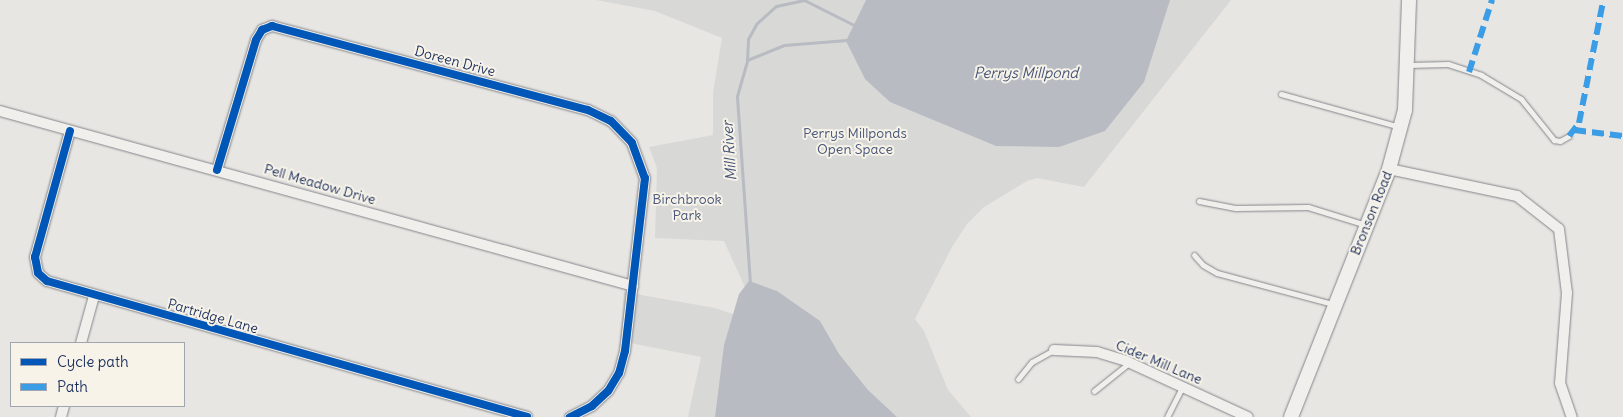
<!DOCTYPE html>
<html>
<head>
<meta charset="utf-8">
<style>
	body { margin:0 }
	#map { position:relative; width:1623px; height:417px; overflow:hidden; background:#e8e6e2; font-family:Delius,sans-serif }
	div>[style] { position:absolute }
	.built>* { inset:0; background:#d8d8d6 }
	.water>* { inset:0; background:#b8bbc2 }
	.stream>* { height:3px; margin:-1.5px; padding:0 1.5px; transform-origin:1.5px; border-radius:1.5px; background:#b8bbc2 }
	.roads { filter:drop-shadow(0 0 1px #83868d) drop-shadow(0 0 1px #83868d) }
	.service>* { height:5px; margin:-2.5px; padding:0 2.5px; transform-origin:2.5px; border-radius:2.5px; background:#f0efeb }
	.minor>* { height:10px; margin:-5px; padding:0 5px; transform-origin:5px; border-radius:5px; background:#f0efeb }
	.secondary>* { height:14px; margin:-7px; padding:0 7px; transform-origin:7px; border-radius:7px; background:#f0efeb }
	.quiet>* { height:6px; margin-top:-3px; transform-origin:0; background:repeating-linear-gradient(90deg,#3b9de6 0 12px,transparent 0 18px) }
	.cycleway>* { height:8px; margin:-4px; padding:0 4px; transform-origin:4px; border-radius:4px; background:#0057b8 }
	span { translate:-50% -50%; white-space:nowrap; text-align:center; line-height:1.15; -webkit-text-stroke:4px #f7f3e8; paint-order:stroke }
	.street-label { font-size:14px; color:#1b2f5e }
	.park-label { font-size:14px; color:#47567a }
	.water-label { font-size:15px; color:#445378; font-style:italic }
	.legend { position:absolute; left:10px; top:342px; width:175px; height:65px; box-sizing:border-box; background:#f7f3e8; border:1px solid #9fa5b1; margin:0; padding:6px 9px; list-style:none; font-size:15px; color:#1b2f5e }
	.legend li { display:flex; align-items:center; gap:10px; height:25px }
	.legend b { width:25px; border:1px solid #9fa5b1 }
</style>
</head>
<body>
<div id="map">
	<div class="built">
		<div style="clip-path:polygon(596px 0,1231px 0,1084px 187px,1037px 178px,1027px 181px,984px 207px,967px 224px,952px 247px,915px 319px,924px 331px,948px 390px,971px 417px,688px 417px,701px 357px,620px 341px,624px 292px,715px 308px,745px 318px,753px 305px,724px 241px,655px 238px,657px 168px,649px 147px,713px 135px,713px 93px,722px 38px,655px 11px)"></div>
	</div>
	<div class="water">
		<div style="clip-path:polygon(866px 0,1170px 0,1144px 82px,1105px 131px,1059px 147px,996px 146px,890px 102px,865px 79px,846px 41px)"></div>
		<div style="clip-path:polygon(749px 281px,777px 291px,820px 321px,839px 354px,868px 390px,897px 417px,715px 417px,724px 345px,739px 294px)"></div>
	</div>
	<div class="stream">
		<div style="left:747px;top:60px;width:21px;rotate:-87deg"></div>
		<div style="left:748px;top:39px;width:18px;rotate:-61deg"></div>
		<div style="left:757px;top:23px;width:25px;rotate:-42deg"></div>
		<div style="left:776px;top:6px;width:29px;rotate:-12deg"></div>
		<div style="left:804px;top:0;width:58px;rotate:26.6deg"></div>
		<div style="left:750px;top:283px;width:187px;rotate:-94deg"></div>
		<div style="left:737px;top:96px;width:37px;rotate:-74deg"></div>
		<div style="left:747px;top:60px;width:40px;rotate:-22deg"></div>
		<div style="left:784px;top:45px;width:63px;rotate:-4.5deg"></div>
	</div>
	<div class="roads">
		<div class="service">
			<div style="left:1408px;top:65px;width:40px;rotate:-1.4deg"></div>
			<div style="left:1448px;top:64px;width:35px;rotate:18deg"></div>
			<div style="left:1481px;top:75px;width:47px;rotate:31deg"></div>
			<div style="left:1521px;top:99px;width:53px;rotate:51.2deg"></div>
			<div style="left:1554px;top:140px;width:6px;rotate:9deg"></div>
			<div style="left:1560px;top:141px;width:10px;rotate:-29deg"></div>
			<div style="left:1281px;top:94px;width:123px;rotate:15.5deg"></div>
			<div style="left:1199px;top:201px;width:38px;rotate:11deg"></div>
			<div style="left:1236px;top:208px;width:72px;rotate:-0.8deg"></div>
			<div style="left:1308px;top:207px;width:61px;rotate:17.2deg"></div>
			<div style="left:1194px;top:255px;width:13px;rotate:48deg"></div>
			<div style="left:1203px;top:265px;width:16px;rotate:30deg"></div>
			<div style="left:1217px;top:273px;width:120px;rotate:15deg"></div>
			<div style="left:1018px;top:379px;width:22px;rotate:-51deg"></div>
			<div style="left:1032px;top:362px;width:25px;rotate:-29deg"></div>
			<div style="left:1094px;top:391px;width:45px;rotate:-38.7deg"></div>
			<div style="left:1167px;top:417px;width:34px;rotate:-63deg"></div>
		</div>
		<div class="minor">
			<div style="left:0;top:111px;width:657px;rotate:15.45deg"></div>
			<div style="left:70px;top:131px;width:131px;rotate:105.5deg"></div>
			<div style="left:35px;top:257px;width:16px;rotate:79deg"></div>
			<div style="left:38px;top:273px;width:12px;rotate:42deg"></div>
			<div style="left:47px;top:281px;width:499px;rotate:15.8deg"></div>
			<div style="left:1389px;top:169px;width:131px;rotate:11.9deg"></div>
			<div style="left:1517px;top:196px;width:53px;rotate:38.2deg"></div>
			<div style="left:1559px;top:229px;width:64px;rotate:82.9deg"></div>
			<div style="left:1567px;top:293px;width:90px;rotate:94.4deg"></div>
			<div style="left:1560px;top:383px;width:36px;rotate:71deg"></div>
			<div style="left:217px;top:170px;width:136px;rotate:-73.3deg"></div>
			<div style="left:256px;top:40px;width:12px;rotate:-59deg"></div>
			<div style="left:262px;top:30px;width:11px;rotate:-22deg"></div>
			<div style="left:272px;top:26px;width:327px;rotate:14.9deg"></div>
			<div style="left:588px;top:110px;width:25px;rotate:26deg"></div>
			<div style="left:611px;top:121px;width:30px;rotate:46deg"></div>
			<div style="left:632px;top:143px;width:37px;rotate:70deg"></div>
			<div style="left:645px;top:178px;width:174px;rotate:96.6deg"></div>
			<div style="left:625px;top:351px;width:23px;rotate:105deg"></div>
			<div style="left:619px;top:373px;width:21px;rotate:121deg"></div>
			<div style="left:608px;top:391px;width:22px;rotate:137deg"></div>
			<div style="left:592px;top:406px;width:25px;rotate:153deg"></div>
			<div style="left:81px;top:343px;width:49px;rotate:-74.5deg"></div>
			<div style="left:1054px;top:350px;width:43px;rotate:2.7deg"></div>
			<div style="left:1097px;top:352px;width:30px;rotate:17deg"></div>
			<div style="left:1126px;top:361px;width:134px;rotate:24.7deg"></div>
			<div style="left:61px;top:417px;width:11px;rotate:-75deg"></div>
		</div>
		<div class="secondary">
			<div style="left:1291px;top:417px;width:267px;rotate:-68.4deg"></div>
			<div style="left:1389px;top:169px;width:61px;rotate:-74.8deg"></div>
			<div style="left:1405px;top:110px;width:110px;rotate:-87.9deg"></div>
		</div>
	</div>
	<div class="quiet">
		<div style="left:1469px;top:72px;width:76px;rotate:-72.3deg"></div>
		<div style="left:1574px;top:130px;width:49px;rotate:7deg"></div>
		<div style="left:1569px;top:136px;width:16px;rotate:-52deg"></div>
		<div style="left:1579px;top:123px;width:123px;rotate:-78.8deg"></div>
	</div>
	<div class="cycleway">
		<div style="left:70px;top:131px;width:131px;rotate:105.5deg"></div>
		<div style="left:35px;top:257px;width:16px;rotate:79deg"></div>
		<div style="left:38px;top:273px;width:12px;rotate:42deg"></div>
		<div style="left:47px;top:281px;width:499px;rotate:15.8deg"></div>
		<div style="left:217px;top:170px;width:136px;rotate:-73.3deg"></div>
		<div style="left:256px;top:40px;width:12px;rotate:-59deg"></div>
		<div style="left:262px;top:30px;width:11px;rotate:-22deg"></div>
		<div style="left:272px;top:26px;width:327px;rotate:14.9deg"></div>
		<div style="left:588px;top:110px;width:25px;rotate:26deg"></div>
		<div style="left:611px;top:121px;width:30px;rotate:46deg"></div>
		<div style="left:632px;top:143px;width:37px;rotate:70deg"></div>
		<div style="left:645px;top:178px;width:174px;rotate:96.6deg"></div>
		<div style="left:625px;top:351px;width:23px;rotate:105deg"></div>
		<div style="left:619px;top:373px;width:21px;rotate:121deg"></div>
		<div style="left:608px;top:391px;width:22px;rotate:137deg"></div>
		<div style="left:592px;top:406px;width:25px;rotate:153deg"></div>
	</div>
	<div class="street-label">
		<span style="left:455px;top:61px;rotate:15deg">Doreen Drive</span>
		<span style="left:320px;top:184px;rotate:16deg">Pell Meadow Drive</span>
		<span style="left:1371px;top:213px;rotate:-68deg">Bronson Road</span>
		<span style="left:213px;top:316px;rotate:16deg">Partridge Lane</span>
		<span style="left:1159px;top:362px;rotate:23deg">Cider Mill Lane</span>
	</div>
	<div class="park-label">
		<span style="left:855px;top:141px">Perrys Millponds<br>Open Space</span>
		<span style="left:687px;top:207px">Birchbrook<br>Park</span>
	</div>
	<div class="water-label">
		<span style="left:1026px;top:73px">Perrys Millpond</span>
		<span style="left:729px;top:151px;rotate:-94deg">Mill River</span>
	</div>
	<ul class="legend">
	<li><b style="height:6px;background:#0057b8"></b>Cycle path</li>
	<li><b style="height:6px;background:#3b9de6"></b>Path</li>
	</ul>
</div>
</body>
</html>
